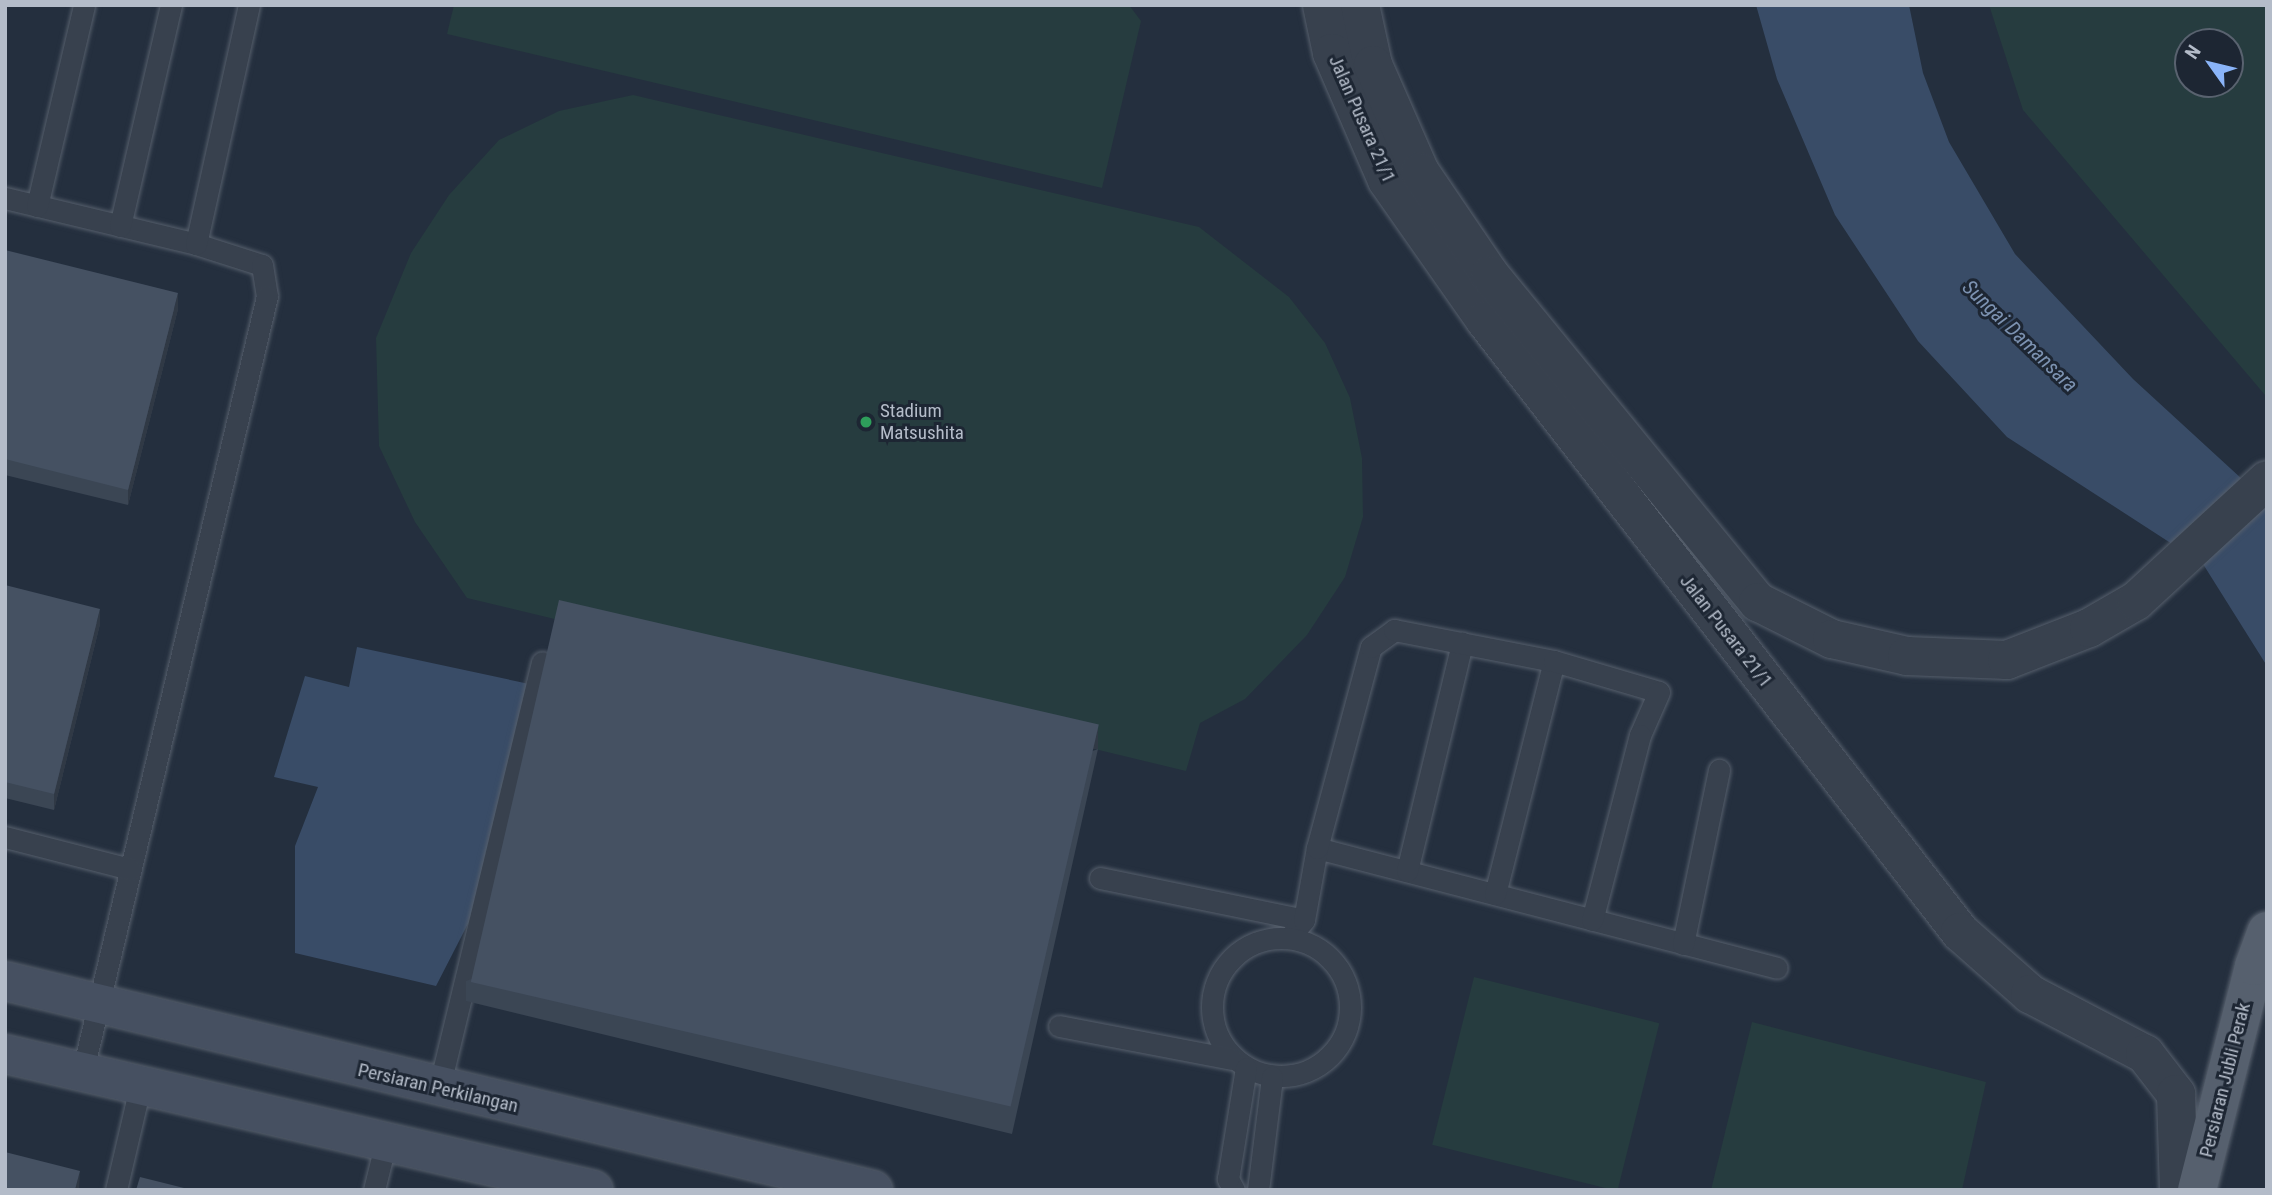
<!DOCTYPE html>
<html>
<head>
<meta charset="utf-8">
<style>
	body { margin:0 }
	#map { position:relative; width:2272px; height:1195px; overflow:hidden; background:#242f3e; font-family:"Roboto Condensed",sans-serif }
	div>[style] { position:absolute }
	.green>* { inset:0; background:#263c3f; transform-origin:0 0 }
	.water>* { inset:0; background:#394c67 }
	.roads { filter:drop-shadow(0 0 2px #565f6c) drop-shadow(0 0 2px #565f6c) }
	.lane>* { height:21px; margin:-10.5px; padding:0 10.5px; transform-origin:10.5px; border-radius:10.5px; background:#38414e }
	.lane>.ring { margin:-10.5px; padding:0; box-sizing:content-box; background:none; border:21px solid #38414e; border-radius:50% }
	.street>* { height:38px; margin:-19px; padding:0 19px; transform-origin:19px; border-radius:19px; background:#38414e }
	.secondary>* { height:38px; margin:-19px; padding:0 19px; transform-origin:19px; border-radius:19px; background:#465061 }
	.primary>* { height:38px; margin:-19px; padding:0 19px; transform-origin:19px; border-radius:19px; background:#56606e }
	.wall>* { inset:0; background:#3b4654 }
	.shaded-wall>* { inset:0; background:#303945; transform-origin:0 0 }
	.building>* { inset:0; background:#455162; transform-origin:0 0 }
	.dots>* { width:19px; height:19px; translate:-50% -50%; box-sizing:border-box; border:4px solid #1d2633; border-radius:50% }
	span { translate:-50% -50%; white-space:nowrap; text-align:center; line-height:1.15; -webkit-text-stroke:6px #1d2633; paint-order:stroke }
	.street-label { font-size:19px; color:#b4bcc9 }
	.poi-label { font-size:19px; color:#b4bcc9 }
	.left { translate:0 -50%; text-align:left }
	.water-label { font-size:21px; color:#7c92b1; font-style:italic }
	.frame { position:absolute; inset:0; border:7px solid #b4bcc9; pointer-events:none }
	.north { position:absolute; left:2174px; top:28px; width:70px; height:70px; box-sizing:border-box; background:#1d2633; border:2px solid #59626f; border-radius:50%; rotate:304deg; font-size:19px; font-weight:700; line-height:28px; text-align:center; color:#b4bcc9 }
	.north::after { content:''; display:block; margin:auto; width:24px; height:32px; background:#8ab4f8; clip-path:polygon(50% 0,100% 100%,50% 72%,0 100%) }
</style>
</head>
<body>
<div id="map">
	<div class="green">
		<div style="clip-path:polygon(454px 5px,1129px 5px,1141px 21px,1102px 188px,447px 34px)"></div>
		<div style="clip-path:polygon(evenodd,1989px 5px,2267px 5px,2265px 395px,2023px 110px,1989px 5px,2230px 42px,2230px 84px,2188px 84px,2188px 42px,2230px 42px)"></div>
		<div style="clip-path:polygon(633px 95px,1199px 227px,1289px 297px,1325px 343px,1350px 398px,1362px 458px,1363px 517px,1345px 577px,1307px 635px,1245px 699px,1200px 723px,1186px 771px,467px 598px,415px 522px,379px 446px,376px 338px,411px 253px,449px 195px,499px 140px,559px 111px)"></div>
		<div style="left:1474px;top:977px;width:191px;height:173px;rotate:14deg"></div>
		<div style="clip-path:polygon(1752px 1022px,1986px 1082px,1962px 1190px,1711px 1190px)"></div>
	</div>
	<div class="water">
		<div style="clip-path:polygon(1756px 5px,1909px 5px,1923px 73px,1949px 142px,2015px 254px,2133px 379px,2267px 502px,2267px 666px,2203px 564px,2007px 437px,1918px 341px,1835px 215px,1777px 79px)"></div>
		<div style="clip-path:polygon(357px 647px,534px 685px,473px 914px,436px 986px,295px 953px,295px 846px,318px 787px,274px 777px,305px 676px,349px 687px)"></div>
	</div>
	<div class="roads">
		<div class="lane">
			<div style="left:5px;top:198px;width:196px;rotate:13.5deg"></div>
			<div style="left:196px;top:244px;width:69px;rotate:17.7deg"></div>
			<div style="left:262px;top:265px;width:31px;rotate:81deg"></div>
			<div style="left:267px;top:296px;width:800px;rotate:103.38deg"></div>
			<div style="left:37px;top:206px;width:206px;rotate:-76.8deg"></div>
			<div style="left:120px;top:226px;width:227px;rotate:-77deg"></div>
			<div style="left:196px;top:244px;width:245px;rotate:-77.5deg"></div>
			<div style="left:5px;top:837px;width:129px;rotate:14.4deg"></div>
			<div style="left:1317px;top:848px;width:475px;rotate:14.6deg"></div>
			<div style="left:1407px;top:871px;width:235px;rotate:-76.4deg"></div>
			<div style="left:1100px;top:878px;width:208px;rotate:11.6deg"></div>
			<div style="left:1495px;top:894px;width:240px;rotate:-75.8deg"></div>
			<div style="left:1290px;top:937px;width:22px;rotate:-51deg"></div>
			<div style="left:1304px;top:920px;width:73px;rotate:-79.8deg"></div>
			<div style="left:1317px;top:848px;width:208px;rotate:-75deg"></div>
			<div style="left:1371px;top:647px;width:29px;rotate:-36deg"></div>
			<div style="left:1394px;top:630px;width:163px;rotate:11deg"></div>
			<div style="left:1554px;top:661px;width:109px;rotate:16.4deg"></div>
			<div style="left:1659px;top:692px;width:47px;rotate:113.8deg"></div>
			<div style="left:1640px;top:735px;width:191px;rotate:104.5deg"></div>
			<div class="ring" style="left:1212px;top:938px;width:117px;height:117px"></div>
			<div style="left:1683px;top:944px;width:178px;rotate:-78.3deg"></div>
			<div style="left:1059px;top:1026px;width:176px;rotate:10.8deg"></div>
			<div style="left:439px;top:1088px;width:438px;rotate:-76.4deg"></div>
			<div style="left:116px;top:1190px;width:106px;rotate:-76.9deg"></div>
			<div style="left:374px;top:1190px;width:50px;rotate:-76.2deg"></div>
			<div style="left:1234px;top:1190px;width:13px;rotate:-119deg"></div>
			<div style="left:1228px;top:1179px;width:112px;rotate:-80.8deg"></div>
			<div style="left:1258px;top:1190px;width:114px;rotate:-82.9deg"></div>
		</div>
		<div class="street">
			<div style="left:1322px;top:5px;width:49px;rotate:78.2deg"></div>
			<div style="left:1332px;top:53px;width:138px;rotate:66.6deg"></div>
			<div style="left:1387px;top:180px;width:171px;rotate:55deg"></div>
			<div style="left:1485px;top:320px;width:775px;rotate:52.18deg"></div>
			<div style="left:1960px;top:932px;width:94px;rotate:41.5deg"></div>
			<div style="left:2030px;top:994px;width:130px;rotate:27.6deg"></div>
			<div style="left:2145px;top:1054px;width:51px;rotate:52.2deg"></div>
			<div style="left:2176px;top:1094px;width:96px;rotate:88.2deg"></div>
			<div style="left:1360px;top:5px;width:61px;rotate:77.8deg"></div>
			<div style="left:1373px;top:65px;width:117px;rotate:66.3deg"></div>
			<div style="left:1420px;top:172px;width:125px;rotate:55.8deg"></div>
			<div style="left:1490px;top:275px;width:423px;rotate:50.7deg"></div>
			<div style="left:1758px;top:602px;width:83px;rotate:26.6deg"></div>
			<div style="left:1832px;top:639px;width:77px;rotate:12.8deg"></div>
			<div style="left:1907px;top:656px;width:100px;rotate:2.3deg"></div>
			<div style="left:2007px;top:660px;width:88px;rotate:-21.3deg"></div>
			<div style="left:2089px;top:628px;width:54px;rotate:-29.9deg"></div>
			<div style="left:2136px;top:601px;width:178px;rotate:-42.7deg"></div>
		</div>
		<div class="secondary">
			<div style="left:5px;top:981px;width:893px;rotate:13.54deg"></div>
			<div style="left:5px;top:1054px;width:604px;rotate:13deg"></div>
		</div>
		<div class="primary">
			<div style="left:2197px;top:1190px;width:231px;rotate:-75.7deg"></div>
			<div style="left:2254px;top:966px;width:37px;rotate:-70deg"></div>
		</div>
	</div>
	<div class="wall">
		<div style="clip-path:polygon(5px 250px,178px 309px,128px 505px,5px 475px)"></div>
		<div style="clip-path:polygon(5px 585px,100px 624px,54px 810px,5px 798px)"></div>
		<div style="clip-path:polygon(1098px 749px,1012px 1134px,466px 1001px,466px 981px)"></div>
	</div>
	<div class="shaded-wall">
		<div style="clip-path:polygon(178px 293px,178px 309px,128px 505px,128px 490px)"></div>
		<div style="clip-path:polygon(100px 609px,100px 624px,54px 810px,54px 794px)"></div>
		<div style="left:1098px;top:729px;width:20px;height:394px;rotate:90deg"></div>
		<div style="clip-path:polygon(80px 1171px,79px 1190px,75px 1190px)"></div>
	</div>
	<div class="building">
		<div style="clip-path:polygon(5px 250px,178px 293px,128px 490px,5px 459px)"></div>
		<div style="clip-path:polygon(5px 585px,100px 609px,54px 794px,5px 782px)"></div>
		<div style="left:559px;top:600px;width:554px;height:392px;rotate:13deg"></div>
		<div style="clip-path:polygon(5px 1152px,80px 1171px,75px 1190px,5px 1190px)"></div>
		<div style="clip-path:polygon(140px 1177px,192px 1190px,136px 1190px)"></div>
	</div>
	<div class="dots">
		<div style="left:866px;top:422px;background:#2e9e5b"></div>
	</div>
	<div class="street-label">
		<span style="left:1362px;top:119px;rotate:66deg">Jalan Pusara 21/1</span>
		<span style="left:1726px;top:631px;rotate:52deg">Jalan Pusara 21/1</span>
		<span style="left:2225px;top:1080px;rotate:-76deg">Persiaran Jubli Perak</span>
		<span style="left:438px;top:1088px;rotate:13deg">Persiaran Perkilangan</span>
	</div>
	<div class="poi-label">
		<span class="left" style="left:880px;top:422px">Stadium<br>Matsushita</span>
	</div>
	<div class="water-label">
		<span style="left:2020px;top:336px;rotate:44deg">Sungai Damansara</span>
	</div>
	<div class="frame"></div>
	<div class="north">N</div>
</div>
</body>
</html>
